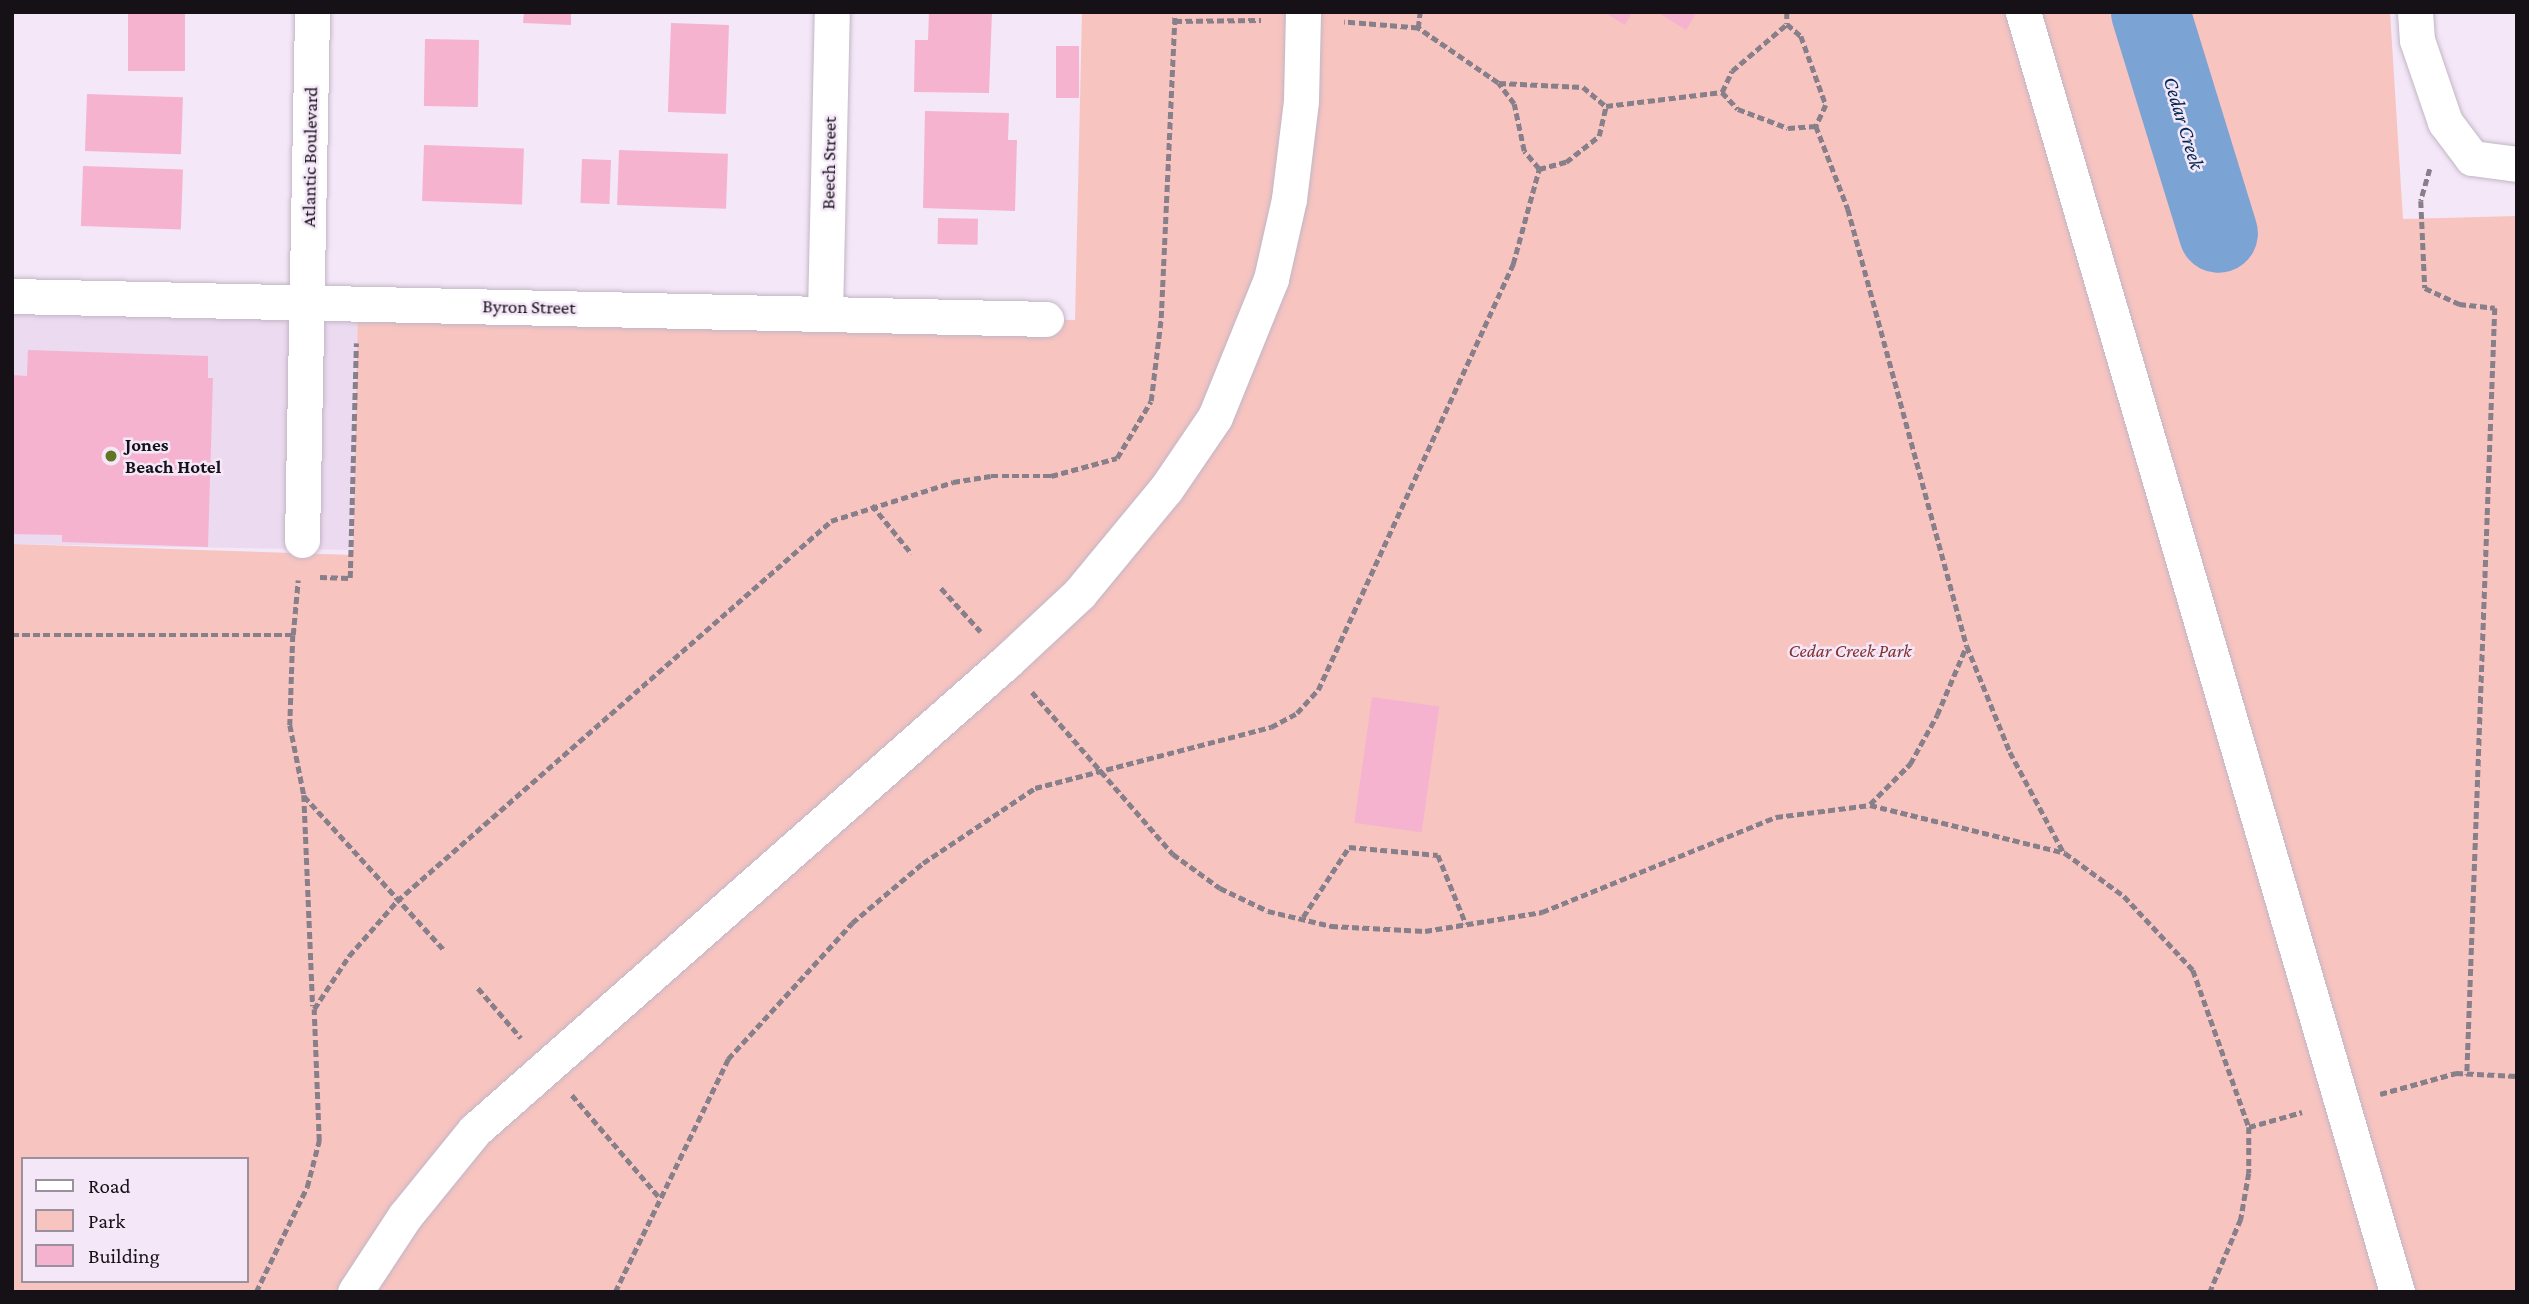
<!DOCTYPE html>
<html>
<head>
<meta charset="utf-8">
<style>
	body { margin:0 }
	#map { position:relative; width:2529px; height:1304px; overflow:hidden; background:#f4e7f8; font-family:"Crimson Pro",serif }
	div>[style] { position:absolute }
	.built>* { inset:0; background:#ecdaf0; transform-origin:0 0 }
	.green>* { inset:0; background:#f7c4c0 }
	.river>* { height:79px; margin:-39.5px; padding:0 39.5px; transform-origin:39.5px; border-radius:39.5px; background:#7ba3d4 }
	.building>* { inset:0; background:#f5b3d0; transform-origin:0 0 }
	.path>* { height:4.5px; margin-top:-2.25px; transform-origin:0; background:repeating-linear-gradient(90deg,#877f8a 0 7px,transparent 0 10.5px) }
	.roads { filter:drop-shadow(0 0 2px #c2b6c5) drop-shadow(0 0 2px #c2b6c5) }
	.minor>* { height:35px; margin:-17.5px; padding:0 17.5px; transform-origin:17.5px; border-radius:17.5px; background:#fff }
	.dots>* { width:19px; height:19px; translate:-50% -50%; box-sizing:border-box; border:4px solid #f4e7f8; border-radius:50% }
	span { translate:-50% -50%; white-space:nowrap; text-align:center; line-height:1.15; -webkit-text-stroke:5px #f4e7f8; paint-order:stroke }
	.street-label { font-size:19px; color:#151117 }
	.poi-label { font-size:19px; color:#151117; font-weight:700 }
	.left { translate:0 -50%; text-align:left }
	.park-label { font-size:19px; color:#83302f; font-style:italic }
	.water-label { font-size:21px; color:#002855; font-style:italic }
	.frame { position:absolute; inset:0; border:14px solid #151117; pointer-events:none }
	.legend { position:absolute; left:21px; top:1157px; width:228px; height:126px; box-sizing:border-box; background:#f4e7f8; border:2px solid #9b919e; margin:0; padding:9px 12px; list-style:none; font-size:21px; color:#151117 }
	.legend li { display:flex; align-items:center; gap:14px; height:35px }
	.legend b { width:35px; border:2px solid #9b919e }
</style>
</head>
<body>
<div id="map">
	<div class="built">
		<div style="left:12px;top:294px;width:346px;height:250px;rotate:1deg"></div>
	</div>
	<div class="green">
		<div style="clip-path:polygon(evenodd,1082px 12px,2390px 12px,2403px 219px,2517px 216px,2517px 1292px,12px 1292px,12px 544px,353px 555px,358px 301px,1075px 320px,1082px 12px,23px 1159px,247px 1159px,247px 1281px,23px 1281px,23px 1159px)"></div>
	</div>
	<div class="river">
		<div style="left:2150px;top:12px;width:231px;rotate:72.9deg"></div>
	</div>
	<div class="building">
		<div style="left:128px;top:12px;width:57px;height:59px"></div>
		<div style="clip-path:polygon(524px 12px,571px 12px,571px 25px,523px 23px)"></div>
		<div style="clip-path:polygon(929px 12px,992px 12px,989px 93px,914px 92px,915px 40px,928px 40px)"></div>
		<div style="clip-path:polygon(1604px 12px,1632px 12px,1625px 25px)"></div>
		<div style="clip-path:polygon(1657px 12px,1697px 12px,1686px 30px)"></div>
		<div style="left:671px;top:23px;width:58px;height:89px;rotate:2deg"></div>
		<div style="left:425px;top:39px;width:54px;height:67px;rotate:1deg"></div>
		<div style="left:1056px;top:46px;width:23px;height:52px"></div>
		<div style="left:87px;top:94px;width:96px;height:57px;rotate:2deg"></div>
		<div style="clip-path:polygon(925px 111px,1009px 113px,1008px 140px,1017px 140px,1015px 211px,923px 208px)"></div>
		<div style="left:424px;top:145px;width:100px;height:56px;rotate:2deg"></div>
		<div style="left:619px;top:150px;width:109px;height:55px;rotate:2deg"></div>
		<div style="left:582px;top:159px;width:29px;height:44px;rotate:2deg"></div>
		<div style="left:83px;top:166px;width:100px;height:60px;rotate:2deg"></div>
		<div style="left:938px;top:218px;width:40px;height:26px;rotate:1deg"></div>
		<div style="clip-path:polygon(28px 350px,208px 356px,208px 378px,213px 378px,208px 547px,62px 542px,62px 535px,12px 534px,12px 375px,27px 376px)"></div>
		<div style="left:1372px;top:697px;width:68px;height:127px;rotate:8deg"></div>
	</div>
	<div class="path">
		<div style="left:1787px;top:12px;width:12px;rotate:90deg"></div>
		<div style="left:1787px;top:24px;width:18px;rotate:41deg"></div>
		<div style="left:1801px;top:36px;width:73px;rotate:70.1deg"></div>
		<div style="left:1826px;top:105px;width:23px;rotate:115deg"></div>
		<div style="left:1175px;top:21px;width:86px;rotate:-0.7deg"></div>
		<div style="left:1418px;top:28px;width:16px;rotate:-83deg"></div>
		<div style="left:1499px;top:83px;width:84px;rotate:2.7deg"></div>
		<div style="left:1583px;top:87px;width:30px;rotate:40deg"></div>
		<div style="left:1606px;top:106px;width:117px;rotate:-6.9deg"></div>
		<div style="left:1722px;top:92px;width:23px;rotate:47deg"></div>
		<div style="left:1738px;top:109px;width:53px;rotate:20.8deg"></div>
		<div style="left:1788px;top:128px;width:28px;rotate:-4deg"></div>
		<div style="left:1816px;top:126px;width:89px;rotate:68.9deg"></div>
		<div style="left:1848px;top:209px;width:453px;rotate:74.8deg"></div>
		<div style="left:1967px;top:646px;width:114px;rotate:67.9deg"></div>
		<div style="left:2010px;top:752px;width:115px;rotate:61.9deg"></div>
		<div style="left:1722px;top:92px;width:23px;rotate:-65deg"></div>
		<div style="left:1732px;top:71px;width:72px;rotate:-40.5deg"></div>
		<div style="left:1539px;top:169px;width:28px;rotate:-15deg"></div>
		<div style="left:1566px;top:162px;width:42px;rotate:-38.2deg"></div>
		<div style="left:1599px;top:136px;width:31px;rotate:-77deg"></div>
		<div style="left:2430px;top:169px;width:33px;rotate:106deg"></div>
		<div style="left:2421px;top:201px;width:87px;rotate:87.4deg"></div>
		<div style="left:2425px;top:288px;width:38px;rotate:25deg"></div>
		<div style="left:2459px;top:304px;width:36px;rotate:6deg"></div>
		<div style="left:2495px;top:308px;width:767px;rotate:92.09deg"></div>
		<div style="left:872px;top:505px;width:63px;rotate:50.8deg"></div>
		<div style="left:320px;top:577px;width:30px;rotate:2deg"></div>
		<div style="left:350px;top:578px;width:235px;rotate:-88.5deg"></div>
		<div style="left:941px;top:588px;width:59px;rotate:47.7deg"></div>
		<div style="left:12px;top:635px;width:281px"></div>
		<div style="left:293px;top:635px;width:90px;rotate:91.9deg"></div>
		<div style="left:290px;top:725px;width:71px;rotate:78.7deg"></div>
		<div style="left:304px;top:795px;width:211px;rotate:87.6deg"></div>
		<div style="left:293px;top:635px;width:55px;rotate:-84.8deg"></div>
		<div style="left:1032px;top:692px;width:215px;rotate:49deg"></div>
		<div style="left:1173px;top:854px;width:58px;rotate:35.9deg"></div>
		<div style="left:1220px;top:888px;width:53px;rotate:25.6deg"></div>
		<div style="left:1268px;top:911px;width:65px;rotate:13.4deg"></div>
		<div style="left:1331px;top:926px;width:94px;rotate:3deg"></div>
		<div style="left:1425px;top:931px;width:119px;rotate:-9.2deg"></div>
		<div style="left:1542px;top:912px;width:253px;rotate:-22.1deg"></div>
		<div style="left:1776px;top:817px;width:95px;rotate:-7.3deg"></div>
		<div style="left:1870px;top:805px;width:201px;rotate:13.8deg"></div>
		<div style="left:2065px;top:853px;width:73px;rotate:36.1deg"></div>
		<div style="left:2124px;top:896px;width:101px;rotate:47deg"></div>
		<div style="left:2193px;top:970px;width:167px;rotate:70.4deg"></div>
		<div style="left:2249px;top:1127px;width:46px;rotate:90deg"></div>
		<div style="left:2249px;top:1173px;width:47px;rotate:99.9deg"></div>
		<div style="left:2241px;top:1219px;width:79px;rotate:113deg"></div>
		<div style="left:304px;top:796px;width:207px;rotate:47.7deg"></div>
		<div style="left:1870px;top:804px;width:57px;rotate:-45deg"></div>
		<div style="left:1910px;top:764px;width:56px;rotate:-61.1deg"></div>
		<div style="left:1937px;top:715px;width:74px;rotate:-66.9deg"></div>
		<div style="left:1303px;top:917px;width:84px;rotate:-56.7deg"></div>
		<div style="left:1349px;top:847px;width:89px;rotate:5.1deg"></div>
		<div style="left:1438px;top:855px;width:74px;rotate:67.9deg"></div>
		<div style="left:478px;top:988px;width:66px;rotate:49.3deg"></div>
		<div style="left:2380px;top:1094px;width:79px;rotate:-15.4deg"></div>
		<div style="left:2456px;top:1073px;width:61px;rotate:2.8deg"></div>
		<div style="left:572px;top:1095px;width:134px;rotate:49.5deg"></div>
		<div style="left:2249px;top:1127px;width:55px;rotate:-15.8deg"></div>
		<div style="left:256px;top:1292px;width:117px;rotate:-64.1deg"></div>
		<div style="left:307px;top:1187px;width:48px;rotate:-75.4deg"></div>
		<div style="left:319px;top:1141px;width:132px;rotate:-92.2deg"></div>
		<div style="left:314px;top:1009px;width:64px;rotate:-56.6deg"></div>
		<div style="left:349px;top:956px;width:73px;rotate:-48.9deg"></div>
		<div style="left:397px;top:901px;width:577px;rotate:-41.2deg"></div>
		<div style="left:831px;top:521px;width:128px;rotate:-17.7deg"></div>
		<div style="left:953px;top:482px;width:38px;rotate:-9deg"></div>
		<div style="left:991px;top:476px;width:60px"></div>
		<div style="left:1051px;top:476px;width:68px;rotate:-15.3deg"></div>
		<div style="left:1117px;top:458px;width:66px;rotate:-59.2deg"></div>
		<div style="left:1151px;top:401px;width:84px;rotate:-83.1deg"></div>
		<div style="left:1161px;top:318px;width:306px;rotate:-87.4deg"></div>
		<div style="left:615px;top:1292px;width:259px;rotate:-64.1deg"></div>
		<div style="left:728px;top:1059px;width:184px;rotate:-47.6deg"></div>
		<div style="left:852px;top:923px;width:93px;rotate:-40.2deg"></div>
		<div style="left:923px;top:863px;width:135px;rotate:-33.8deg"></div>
		<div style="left:1035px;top:788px;width:244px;rotate:-14.5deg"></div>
		<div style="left:1271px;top:727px;width:30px;rotate:-28deg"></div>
		<div style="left:1297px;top:713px;width:31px;rotate:-48deg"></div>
		<div style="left:1318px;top:690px;width:469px;rotate:-65.4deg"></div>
		<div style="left:1513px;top:264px;width:98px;rotate:-74.7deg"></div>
		<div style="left:1539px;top:169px;width:23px;rotate:-130deg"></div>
		<div style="left:1524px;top:151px;width:48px;rotate:-102deg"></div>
		<div style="left:1514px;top:104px;width:26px;rotate:-127deg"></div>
		<div style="left:1498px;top:83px;width:97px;rotate:-145.5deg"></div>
		<div style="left:1418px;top:28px;width:74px;rotate:-175.4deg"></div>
	</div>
	<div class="roads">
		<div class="minor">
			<div style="left:2023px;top:12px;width:1334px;rotate:73.71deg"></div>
			<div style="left:2415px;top:12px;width:28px;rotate:86deg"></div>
			<div style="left:2417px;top:40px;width:87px;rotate:71.1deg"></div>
			<div style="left:2445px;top:122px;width:45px;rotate:53.1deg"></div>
			<div style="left:2472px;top:158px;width:45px;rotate:7.6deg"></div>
			<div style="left:12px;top:296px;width:1034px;rotate:1.27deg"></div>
			<div style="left:825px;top:313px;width:301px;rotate:-88.7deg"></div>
			<div style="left:302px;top:540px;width:528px;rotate:-88.91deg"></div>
			<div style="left:355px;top:1292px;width:91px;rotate:-56.7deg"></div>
			<div style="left:405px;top:1216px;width:111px;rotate:-50.9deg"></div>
			<div style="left:475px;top:1130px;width:708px;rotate:-41.39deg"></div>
			<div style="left:1006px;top:662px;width:100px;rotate:-43deg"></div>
			<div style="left:1079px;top:594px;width:136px;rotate:-50.4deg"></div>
			<div style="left:1166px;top:489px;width:87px;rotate:-55.8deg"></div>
			<div style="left:1215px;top:417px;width:149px;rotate:-67.9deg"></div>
			<div style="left:1271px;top:279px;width:82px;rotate:-77.3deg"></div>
			<div style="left:1289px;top:199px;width:99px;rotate:-83deg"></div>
			<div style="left:1301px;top:101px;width:89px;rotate:-88.7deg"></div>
		</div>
	</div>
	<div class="dots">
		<div style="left:111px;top:456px;background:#637422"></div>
	</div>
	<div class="street-label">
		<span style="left:310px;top:157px;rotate:-89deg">Atlantic Boulevard</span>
		<span style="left:829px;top:163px;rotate:-89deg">Beech Street</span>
		<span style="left:529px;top:307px;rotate:1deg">Byron Street</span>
	</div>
	<div class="poi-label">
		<span class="left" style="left:125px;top:456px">Jones<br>Beach Hotel</span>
	</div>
	<div class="park-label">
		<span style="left:1850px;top:651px">Cedar Creek Park</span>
	</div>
	<div class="water-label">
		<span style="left:2184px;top:123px;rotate:73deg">Cedar Creek</span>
	</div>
	<div class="frame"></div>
	<ul class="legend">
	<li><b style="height:9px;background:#fff"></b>Road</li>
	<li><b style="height:19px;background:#f7c4c0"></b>Park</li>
	<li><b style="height:19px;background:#f5b3d0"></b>Building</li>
	</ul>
</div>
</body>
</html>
